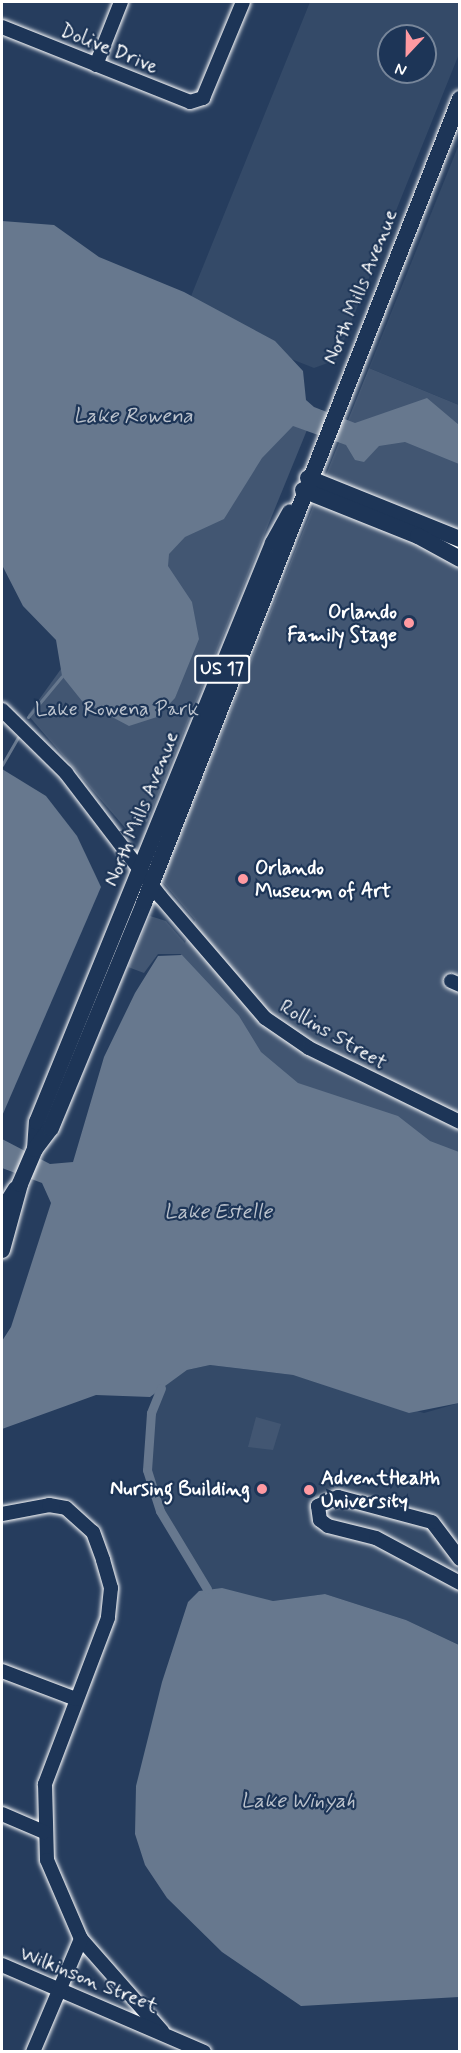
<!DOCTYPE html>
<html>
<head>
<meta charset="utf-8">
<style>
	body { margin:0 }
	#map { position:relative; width:461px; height:2053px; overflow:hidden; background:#263d5e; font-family:Mynerve,sans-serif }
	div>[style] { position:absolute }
	.built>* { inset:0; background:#344a68 }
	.green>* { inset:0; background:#425672 }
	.water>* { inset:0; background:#67788e }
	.stream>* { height:3px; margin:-1.5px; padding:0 1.5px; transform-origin:1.5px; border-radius:1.5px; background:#67788e }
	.canal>* { height:9px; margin:-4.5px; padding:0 4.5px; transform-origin:4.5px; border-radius:4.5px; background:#67788e }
	.roads { filter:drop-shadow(0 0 2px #fff) drop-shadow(0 0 2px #fff) }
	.minor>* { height:14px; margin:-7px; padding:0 7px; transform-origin:7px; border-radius:7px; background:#1d3557 }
	.major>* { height:16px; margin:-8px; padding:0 8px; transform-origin:8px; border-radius:8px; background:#1d3557 }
	.dots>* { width:16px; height:16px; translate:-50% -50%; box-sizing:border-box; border:3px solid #1d3557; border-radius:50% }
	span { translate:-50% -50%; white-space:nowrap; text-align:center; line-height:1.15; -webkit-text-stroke:4.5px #1d3557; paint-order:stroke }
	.shield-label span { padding:2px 4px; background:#1d3557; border:2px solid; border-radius:4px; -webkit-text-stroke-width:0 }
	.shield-label { font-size:18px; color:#fff; font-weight:700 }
	.street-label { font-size:20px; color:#fff }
	.poi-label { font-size:20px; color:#fff; font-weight:700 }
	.right { translate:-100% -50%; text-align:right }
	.left { translate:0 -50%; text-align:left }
	.park-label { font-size:20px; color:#bdc4ce }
	.water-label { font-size:21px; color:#bbc2cc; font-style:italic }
	.frame { position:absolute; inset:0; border:3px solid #fff; pointer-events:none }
	.north { position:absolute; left:377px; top:24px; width:60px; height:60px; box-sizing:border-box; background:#1d3557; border:2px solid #77869a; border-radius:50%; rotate:202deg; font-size:16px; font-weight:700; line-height:24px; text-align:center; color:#fff }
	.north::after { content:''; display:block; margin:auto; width:21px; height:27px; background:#ff9aa2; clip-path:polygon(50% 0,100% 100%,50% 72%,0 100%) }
</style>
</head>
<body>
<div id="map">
	<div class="built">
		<div style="clip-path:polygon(evenodd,310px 2px,459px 2px,459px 54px,336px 360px,314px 368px,183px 316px,310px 2px,389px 36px,425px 36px,425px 72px,389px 72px,389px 36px)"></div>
		<div style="clip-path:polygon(459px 144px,459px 405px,369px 368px)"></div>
		<div style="clip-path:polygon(210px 1365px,293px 1375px,424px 1413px,459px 1403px,459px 1645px,406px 1620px,325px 1594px,273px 1601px,207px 1589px,160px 1511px,147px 1470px,151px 1413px,161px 1388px,187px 1370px)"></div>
	</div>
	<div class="green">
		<div style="clip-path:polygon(369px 368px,459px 405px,459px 1178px,309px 1112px,170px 981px,181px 954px,158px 954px,144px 973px,128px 967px,150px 916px,166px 921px,185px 943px,195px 920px,162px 881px)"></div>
		<div style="clip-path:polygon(248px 408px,307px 430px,147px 822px,127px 830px,28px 715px)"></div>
		<div style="clip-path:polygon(256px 1417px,281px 1424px,273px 1450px,248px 1447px)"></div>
	</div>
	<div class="water">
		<div style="clip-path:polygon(2px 221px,54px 225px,99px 257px,184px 292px,275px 341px,303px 371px,306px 400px,314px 407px,355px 423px,427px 398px,459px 425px,459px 464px,405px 442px,379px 446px,364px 462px,355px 460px,346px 445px,293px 426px,262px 458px,224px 519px,185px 537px,169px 554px,168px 566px,192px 602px,199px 639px,175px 698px,157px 717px,129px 726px,82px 701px,62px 676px,56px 640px,23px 606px,2px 565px)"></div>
		<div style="clip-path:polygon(2px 769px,46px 796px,77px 836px,101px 887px,2px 1116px)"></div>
		<div style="clip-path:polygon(182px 955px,239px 1016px,261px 1052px,298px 1083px,398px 1116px,430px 1141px,459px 1152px,459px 1403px,409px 1413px,293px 1375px,210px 1365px,187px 1370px,150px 1397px,96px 1395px,2px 1429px,2px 1341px,11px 1327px,51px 1203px,42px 1183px,2px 1168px,2px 1139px,50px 1164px,73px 1162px,104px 1057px,135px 993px,158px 956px)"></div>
		<div style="clip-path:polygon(222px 1588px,273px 1601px,325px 1594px,406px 1620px,459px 1645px,459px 1997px,301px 2006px,222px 1952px,167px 1898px,145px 1865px,135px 1834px,136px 1786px,162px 1682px,188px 1602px,199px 1591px)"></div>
	</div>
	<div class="stream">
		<div style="left:28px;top:717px;width:53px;rotate:-50.3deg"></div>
		<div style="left:2px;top:765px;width:32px;rotate:-60deg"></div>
	</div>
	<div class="canal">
		<div style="left:161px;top:1388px;width:27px;rotate:112deg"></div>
		<div style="left:151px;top:1413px;width:57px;rotate:94deg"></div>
		<div style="left:147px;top:1470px;width:43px;rotate:72.4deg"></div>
		<div style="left:160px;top:1511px;width:91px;rotate:58.9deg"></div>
	</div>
	<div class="roads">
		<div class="minor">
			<div style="left:2px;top:27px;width:202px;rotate:21.7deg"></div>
			<div style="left:190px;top:102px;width:14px;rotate:-17deg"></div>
			<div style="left:203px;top:98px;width:104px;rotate:-67.4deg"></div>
			<div style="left:96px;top:65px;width:68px;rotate:-68.4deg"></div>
			<div style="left:2px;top:710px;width:90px;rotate:44.5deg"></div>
			<div style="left:66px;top:773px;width:155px;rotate:52.6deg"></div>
			<div style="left:160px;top:896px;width:161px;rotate:49.3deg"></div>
			<div style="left:265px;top:1018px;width:53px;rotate:34.3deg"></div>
			<div style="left:309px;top:1048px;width:168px;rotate:26.1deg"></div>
			<div style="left:451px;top:981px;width:10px;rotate:24deg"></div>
			<div style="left:2px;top:1514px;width:48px;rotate:-10.8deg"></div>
			<div style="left:49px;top:1505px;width:17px;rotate:10deg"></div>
			<div style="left:66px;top:1508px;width:36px;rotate:42deg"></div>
			<div style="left:93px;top:1532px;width:30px;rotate:70deg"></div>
			<div style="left:103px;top:1560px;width:29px;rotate:74deg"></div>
			<div style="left:111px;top:1588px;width:30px;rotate:96deg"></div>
			<div style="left:108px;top:1618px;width:178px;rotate:110.8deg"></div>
			<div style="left:45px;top:1784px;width:76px;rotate:88.5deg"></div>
			<div style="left:47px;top:1860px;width:86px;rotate:66.7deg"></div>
			<div style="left:81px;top:1939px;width:123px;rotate:48.6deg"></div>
			<div style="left:460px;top:1559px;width:46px;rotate:-127.1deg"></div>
			<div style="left:432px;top:1522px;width:97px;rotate:-165.1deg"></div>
			<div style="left:338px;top:1497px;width:22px;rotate:156deg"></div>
			<div style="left:318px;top:1506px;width:14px;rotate:82deg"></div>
			<div style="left:320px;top:1520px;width:10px;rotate:37deg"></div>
			<div style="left:328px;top:1526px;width:49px;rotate:14deg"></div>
			<div style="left:376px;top:1538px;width:95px;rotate:28.2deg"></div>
			<div style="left:2px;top:1671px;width:79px;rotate:20.7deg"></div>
			<div style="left:2px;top:1814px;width:46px;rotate:23.2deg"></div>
			<div style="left:2px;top:1965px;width:220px;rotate:23.3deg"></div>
			<div style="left:33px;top:2052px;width:123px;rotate:-67deg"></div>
		</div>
		<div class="major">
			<div style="left:308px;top:478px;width:164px;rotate:21.9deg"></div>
			<div style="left:303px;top:490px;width:124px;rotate:21.8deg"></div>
			<div style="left:418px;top:536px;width:48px;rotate:28.7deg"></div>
			<div style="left:35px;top:1149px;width:27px;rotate:-86deg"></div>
			<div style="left:37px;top:1122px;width:625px;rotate:-67.82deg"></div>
			<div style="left:273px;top:543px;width:35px;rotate:-61deg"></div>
			<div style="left:2px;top:1211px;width:26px;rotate:-58deg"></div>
			<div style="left:2px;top:1250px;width:68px;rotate:-74.7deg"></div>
			<div style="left:20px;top:1184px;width:38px;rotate:-67deg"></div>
			<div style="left:35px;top:1149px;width:26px;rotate:-53deg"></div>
			<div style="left:51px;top:1128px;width:243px;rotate:-67.5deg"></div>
			<div style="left:144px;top:903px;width:864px;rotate:-68.54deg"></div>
		</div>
	</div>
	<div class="dots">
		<div style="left:409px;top:623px;background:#ff9aa2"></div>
		<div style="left:243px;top:879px;background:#ff9aa2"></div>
		<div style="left:262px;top:1489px;background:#ff9aa2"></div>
		<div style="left:309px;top:1490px;background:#ff9aa2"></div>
	</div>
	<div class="shield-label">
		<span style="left:222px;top:669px">US 17</span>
	</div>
	<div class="street-label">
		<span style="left:109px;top:49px;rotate:22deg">Dolive Drive</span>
		<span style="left:361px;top:287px;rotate:-68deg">North Mills Avenue</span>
		<span style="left:142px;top:809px;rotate:-68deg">North Mills Avenue</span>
		<span style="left:333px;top:1035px;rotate:30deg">Rollins Street</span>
		<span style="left:89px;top:1980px;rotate:22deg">Wilkinson Street</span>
	</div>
	<div class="poi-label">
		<span class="right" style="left:397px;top:624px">Orlando<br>Family Stage</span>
		<span class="left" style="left:255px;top:880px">Orlando<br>Museum of Art</span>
		<span class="left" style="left:321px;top:1490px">AdventHealth<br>University</span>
		<span class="right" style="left:250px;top:1489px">Nursing Building</span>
	</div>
	<div class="park-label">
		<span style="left:117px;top:709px">Lake Rowena Park</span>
	</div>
	<div class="water-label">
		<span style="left:133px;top:416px">Lake Rowena</span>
		<span style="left:218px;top:1212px">Lake Estelle</span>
		<span style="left:298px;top:1801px">Lake Winyah</span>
	</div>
	<div class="frame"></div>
	<div class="north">N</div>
</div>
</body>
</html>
